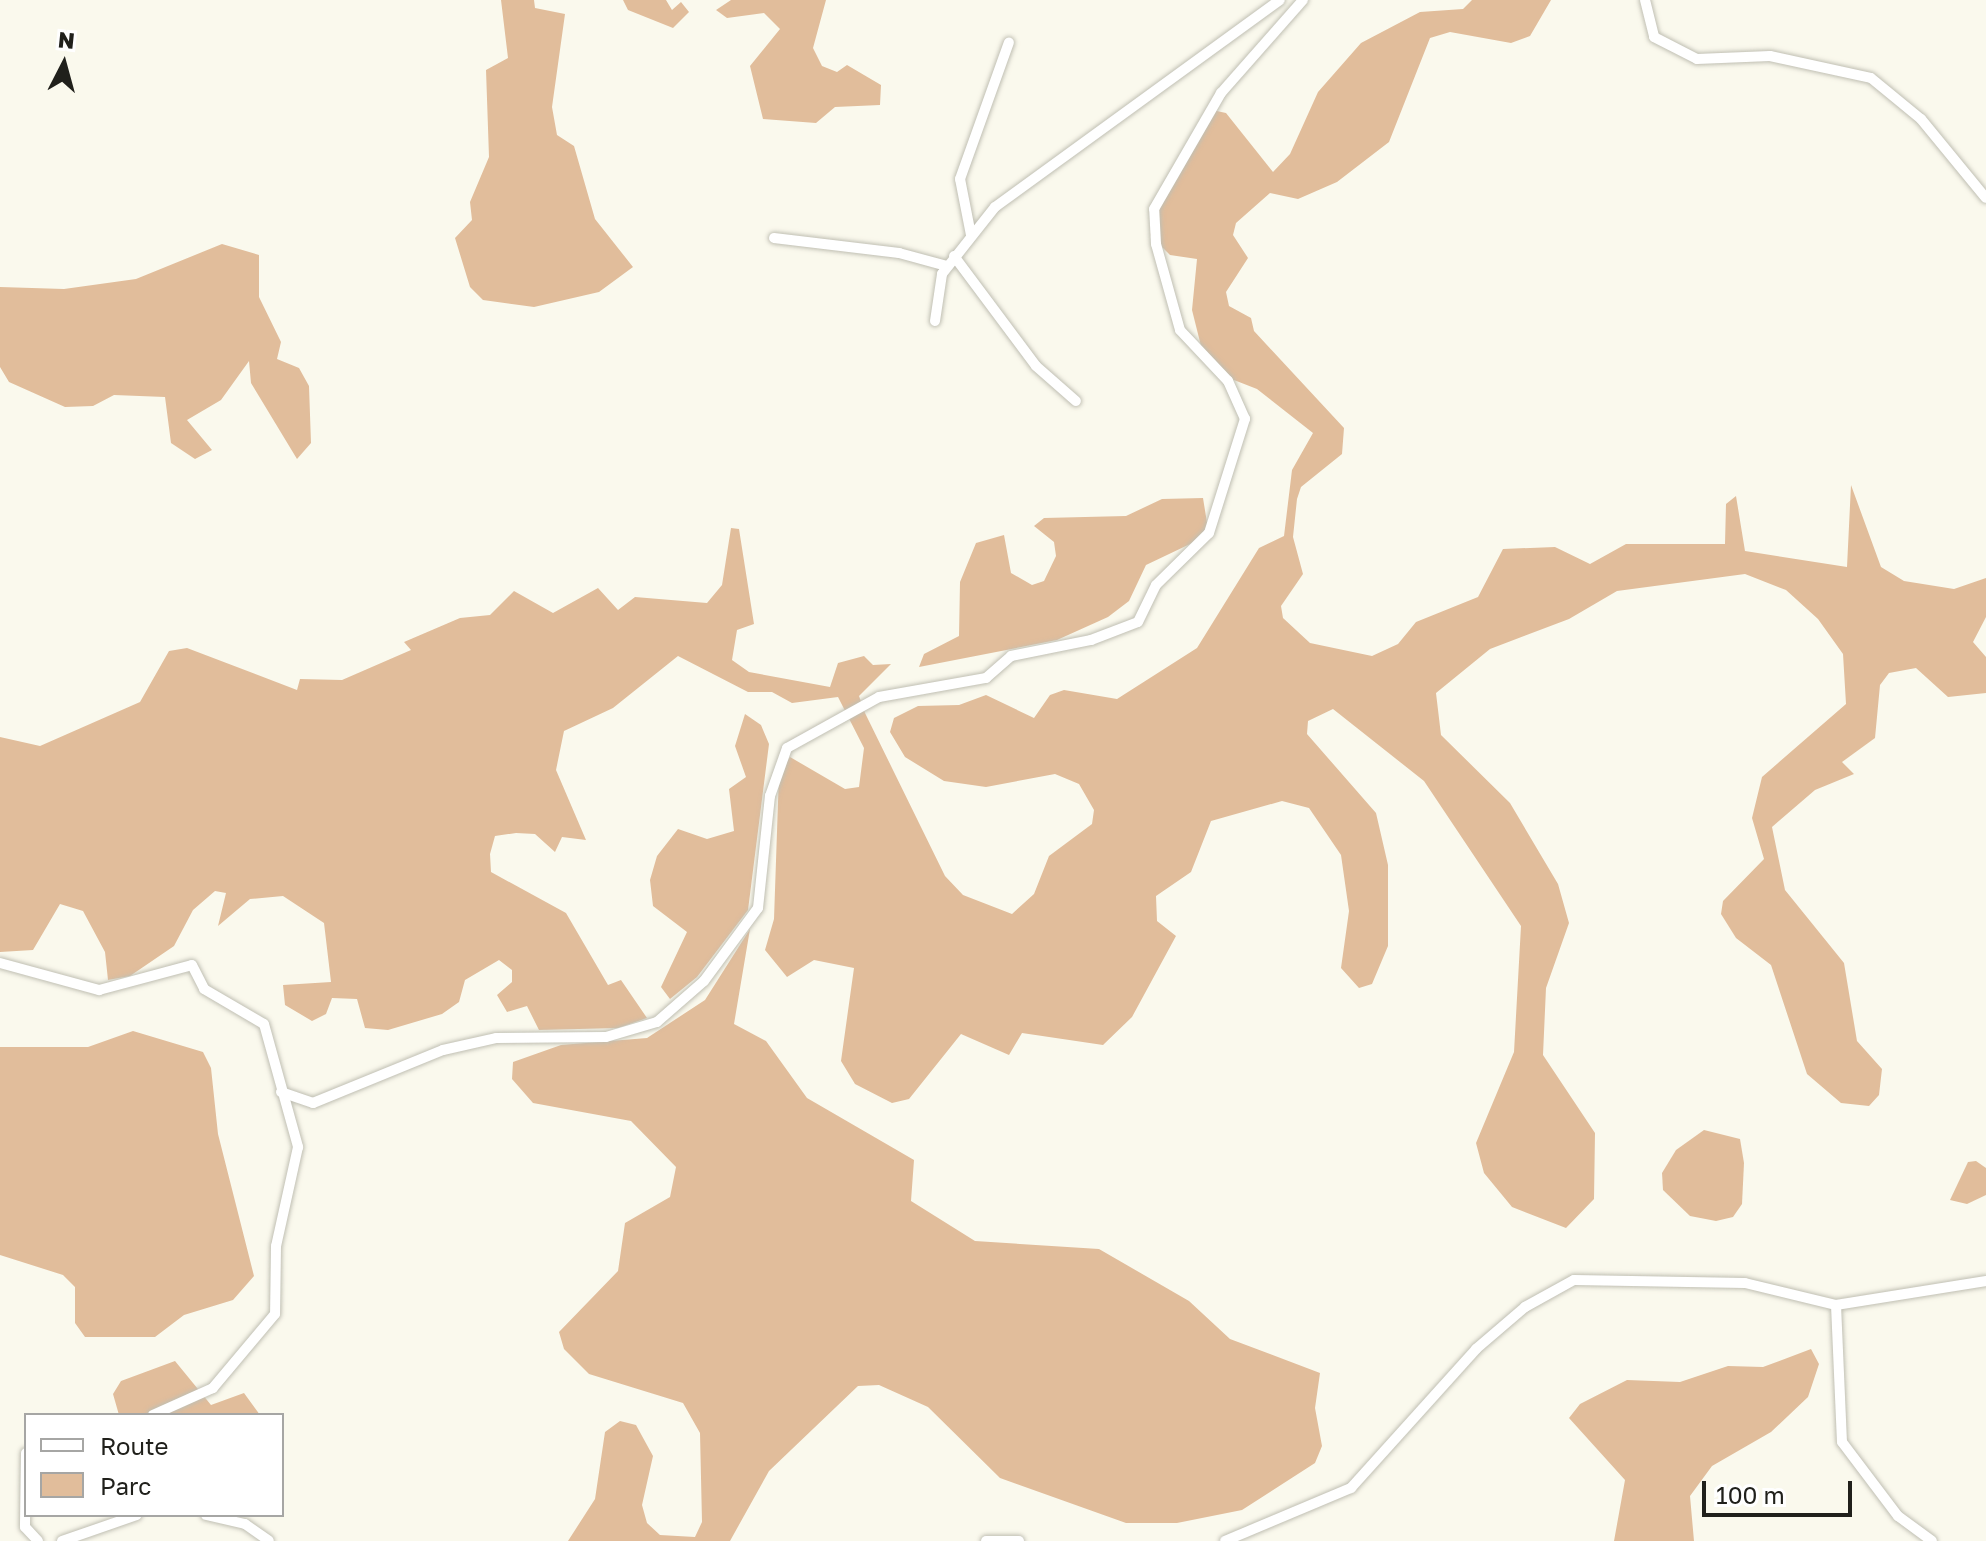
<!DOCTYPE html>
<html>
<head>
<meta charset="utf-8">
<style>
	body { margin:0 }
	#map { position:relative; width:1986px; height:1541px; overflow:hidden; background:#faf9ed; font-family:"Golos Text",sans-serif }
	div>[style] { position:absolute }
	.green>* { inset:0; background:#e1bd9b }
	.roads { filter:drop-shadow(0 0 2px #c0bfb3) drop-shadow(0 0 2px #c0bfb3) }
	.street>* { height:10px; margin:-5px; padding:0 5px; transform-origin:5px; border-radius:5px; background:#fff }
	span { translate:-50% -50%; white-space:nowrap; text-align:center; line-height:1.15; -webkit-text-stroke:6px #fff; paint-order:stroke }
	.legend { position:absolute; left:24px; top:1413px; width:260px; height:104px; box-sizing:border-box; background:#fff; border:2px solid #a6a6a4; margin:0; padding:10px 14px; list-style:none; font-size:24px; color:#20201b }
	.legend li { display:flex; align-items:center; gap:16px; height:40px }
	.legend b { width:40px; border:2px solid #a6a6a4 }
	.north { position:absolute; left:24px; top:24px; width:80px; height:80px; -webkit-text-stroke:6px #fff; paint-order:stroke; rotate:6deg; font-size:22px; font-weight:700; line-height:32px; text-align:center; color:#20201b }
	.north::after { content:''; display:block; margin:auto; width:28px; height:36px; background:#20201b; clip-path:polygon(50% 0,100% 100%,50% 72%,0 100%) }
	.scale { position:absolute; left:1702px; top:1481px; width:150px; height:36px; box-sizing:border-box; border:4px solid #20201b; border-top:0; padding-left:10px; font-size:24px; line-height:28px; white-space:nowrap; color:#20201b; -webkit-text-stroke:6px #fff; paint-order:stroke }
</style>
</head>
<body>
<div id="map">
	<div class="green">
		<div style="clip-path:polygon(501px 0,534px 0,535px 8px,565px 14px,552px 107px,557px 135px,574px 146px,595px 219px,633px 267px,599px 292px,534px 307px,483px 300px,470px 287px,455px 238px,472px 220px,470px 202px,489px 157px,486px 70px,508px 58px)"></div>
		<div style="clip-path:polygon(623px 0,666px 0,672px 10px,681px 2px,689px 12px,673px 28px,628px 10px)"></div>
		<div style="clip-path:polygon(731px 0,826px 0,813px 48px,822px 66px,837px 72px,847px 65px,881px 85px,880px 105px,835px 107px,816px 123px,763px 119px,750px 66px,780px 29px,764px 13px,727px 18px,716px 10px)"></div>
		<div style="clip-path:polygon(1472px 0,1551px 0,1530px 36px,1511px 43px,1450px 32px,1430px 38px,1389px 142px,1337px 182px,1298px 199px,1270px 193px,1236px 223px,1233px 235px,1248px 258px,1226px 292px,1229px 306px,1251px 318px,1254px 331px,1344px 428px,1342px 454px,1301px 487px,1297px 499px,1293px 537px,1303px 574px,1281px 606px,1283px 618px,1310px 643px,1372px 656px,1398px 644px,1416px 622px,1478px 597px,1503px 549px,1555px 547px,1590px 564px,1626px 544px,1725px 544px,1726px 504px,1736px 496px,1745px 551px,1847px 567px,1851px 485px,1881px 567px,1904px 581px,1954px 589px,1986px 578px,1986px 617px,1973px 642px,1986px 657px,1986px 693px,1948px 697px,1916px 668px,1889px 673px,1880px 685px,1875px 738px,1842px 762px,1854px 774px,1815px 790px,1772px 827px,1785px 890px,1844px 963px,1857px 1041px,1882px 1069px,1879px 1095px,1869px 1106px,1841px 1103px,1807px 1074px,1771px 965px,1736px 938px,1721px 914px,1723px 901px,1764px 859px,1752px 818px,1762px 777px,1846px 704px,1843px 654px,1818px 619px,1786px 590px,1745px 574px,1617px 591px,1569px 619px,1490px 649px,1436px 693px,1441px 735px,1510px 803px,1558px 884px,1569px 923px,1546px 988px,1543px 1055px,1595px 1133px,1594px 1199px,1566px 1228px,1512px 1207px,1484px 1173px,1476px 1143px,1514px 1052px,1521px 926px,1424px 781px,1333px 709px,1308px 721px,1307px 734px,1376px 813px,1388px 865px,1388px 946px,1372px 984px,1359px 988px,1341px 968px,1349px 911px,1341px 855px,1309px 808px,1282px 801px,1211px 821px,1191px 872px,1156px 896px,1157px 921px,1176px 936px,1132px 1017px,1103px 1045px,1022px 1033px,1009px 1055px,961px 1034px,909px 1099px,892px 1103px,855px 1084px,841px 1061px,854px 968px,814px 960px,787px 977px,765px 950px,774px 919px,779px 773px,790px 757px,845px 789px,859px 787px,864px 748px,838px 697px,792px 703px,772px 692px,748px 692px,678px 656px,613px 708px,564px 731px,556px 770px,586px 840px,562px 837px,555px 852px,535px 834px,516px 833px,495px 836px,490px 854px,491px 872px,566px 913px,608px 985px,621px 980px,647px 1018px,618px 1028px,539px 1030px,527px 1006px,507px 1012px,497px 995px,512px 982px,512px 970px,499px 960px,465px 980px,459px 1002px,442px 1014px,388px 1030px,365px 1028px,357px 999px,332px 998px,326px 1014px,312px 1021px,285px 1005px,283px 985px,331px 982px,324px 923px,283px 896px,250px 899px,218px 926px,226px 893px,215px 891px,193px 910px,174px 946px,130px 976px,108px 980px,105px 952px,83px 911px,60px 904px,33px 950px,0 952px,0 737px,40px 746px,140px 702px,169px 651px,187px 648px,297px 690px,300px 679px,342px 680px,411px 650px,404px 642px,460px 618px,490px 615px,514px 591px,553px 613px,598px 588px,618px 610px,635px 597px,707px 603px,722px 585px,731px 528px,739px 529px,754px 624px,737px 630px,732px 660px,749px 672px,830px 687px,838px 663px,864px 656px,873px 665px,891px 664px,859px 696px,865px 713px,945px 876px,963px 895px,1012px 914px,1034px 894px,1049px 856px,1092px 824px,1094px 810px,1079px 784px,1055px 774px,986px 787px,944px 781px,905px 757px,890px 732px,894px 718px,918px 706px,959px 705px,986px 695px,1034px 718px,1050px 695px,1064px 690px,1117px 699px,1197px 648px,1259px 548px,1284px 536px,1292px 470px,1313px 433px,1257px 389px,1216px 373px,1202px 350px,1192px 310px,1197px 259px,1170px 255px,1150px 235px,1172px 168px,1212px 110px,1226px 113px,1273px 172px,1290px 154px,1318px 92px,1361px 43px,1420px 12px,1463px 9px)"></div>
		<div style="clip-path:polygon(222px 244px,259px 255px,259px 297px,281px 342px,277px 359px,299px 368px,309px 386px,311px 443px,297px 459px,251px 383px,249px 361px,221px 400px,187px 420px,212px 450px,195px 459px,171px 443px,165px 397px,114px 395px,93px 406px,65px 407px,9px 382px,0 367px,0 287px,64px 289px,136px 279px)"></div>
		<div style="clip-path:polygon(1203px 498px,1209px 535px,1146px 565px,1129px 601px,1108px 617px,1057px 640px,919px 667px,924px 654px,959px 636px,960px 582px,976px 543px,1004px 535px,1011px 573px,1032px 585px,1044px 581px,1056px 556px,1054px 542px,1034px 526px,1044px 518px,1126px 516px,1162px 499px)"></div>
		<div style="clip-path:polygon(745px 714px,761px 725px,769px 744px,748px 910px,697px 977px,670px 999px,661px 987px,687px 932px,653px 906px,650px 880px,657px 856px,678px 829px,707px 839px,734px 831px,729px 789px,746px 777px,735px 746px)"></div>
		<div style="clip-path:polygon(750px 929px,734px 1024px,766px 1041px,807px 1098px,914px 1160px,911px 1201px,975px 1241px,1099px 1249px,1189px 1301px,1230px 1339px,1320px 1373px,1315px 1408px,1322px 1446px,1315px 1463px,1242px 1510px,1177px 1523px,1126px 1523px,1000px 1478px,928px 1407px,879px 1385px,858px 1386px,769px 1471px,730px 1541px,568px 1541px,595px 1499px,605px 1432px,620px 1421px,636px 1425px,653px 1456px,642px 1505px,647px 1523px,660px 1535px,695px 1537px,702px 1522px,700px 1433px,683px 1403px,589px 1374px,564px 1349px,559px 1332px,618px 1271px,625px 1223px,670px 1197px,676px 1167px,631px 1121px,533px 1103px,512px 1079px,513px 1062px,561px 1045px,647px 1038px,705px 1000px)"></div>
		<div style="clip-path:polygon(133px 1031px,203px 1052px,211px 1068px,218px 1134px,254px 1276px,233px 1300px,184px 1315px,155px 1337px,85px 1337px,75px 1323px,75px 1287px,63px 1275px,0 1255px,0 1047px,88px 1047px)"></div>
		<div style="clip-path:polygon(1704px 1130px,1740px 1139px,1744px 1163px,1742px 1204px,1733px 1217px,1716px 1221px,1690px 1216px,1663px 1190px,1662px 1173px,1676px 1150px)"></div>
		<div style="clip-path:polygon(1976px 1161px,1986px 1168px,1986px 1195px,1967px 1204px,1950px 1200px,1968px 1162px)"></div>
		<div style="clip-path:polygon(1811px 1349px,1819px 1364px,1808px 1397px,1771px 1432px,1712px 1466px,1690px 1496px,1694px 1541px,1614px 1541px,1625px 1480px,1569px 1418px,1580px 1404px,1627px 1380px,1680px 1382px,1728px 1366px,1763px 1367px)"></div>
		<div style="clip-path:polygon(175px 1361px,211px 1405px,244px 1393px,260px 1415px,119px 1415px,113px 1394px,121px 1381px)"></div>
	</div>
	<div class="roads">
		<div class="street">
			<div style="left:1645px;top:0;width:38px;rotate:76deg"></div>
			<div style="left:1654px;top:37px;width:48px;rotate:27.1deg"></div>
			<div style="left:1697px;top:59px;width:73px;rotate:-2.4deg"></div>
			<div style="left:1770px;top:56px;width:103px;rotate:12.3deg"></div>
			<div style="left:1871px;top:78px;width:65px;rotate:39.4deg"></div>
			<div style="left:1921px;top:119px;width:102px;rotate:50.6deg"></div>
			<div style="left:971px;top:235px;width:57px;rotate:-101.1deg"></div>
			<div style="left:960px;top:179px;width:145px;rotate:-70.3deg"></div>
			<div style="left:774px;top:238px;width:126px;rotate:6.8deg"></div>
			<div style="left:899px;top:253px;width:50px;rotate:15.2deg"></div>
			<div style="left:954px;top:256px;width:137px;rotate:53.3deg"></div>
			<div style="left:1036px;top:366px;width:53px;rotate:41.2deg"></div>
			<div style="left:935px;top:321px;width:48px;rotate:-81.5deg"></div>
			<div style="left:942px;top:274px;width:85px;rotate:-51.7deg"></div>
			<div style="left:995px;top:207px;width:352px;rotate:-36deg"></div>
			<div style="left:0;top:963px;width:103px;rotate:15.3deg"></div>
			<div style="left:99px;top:990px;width:96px;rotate:-15deg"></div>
			<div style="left:192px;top:965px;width:27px;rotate:63deg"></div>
			<div style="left:204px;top:989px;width:69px;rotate:30.3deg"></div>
			<div style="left:264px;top:1024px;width:128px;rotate:74.5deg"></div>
			<div style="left:298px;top:1147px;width:101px;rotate:102.5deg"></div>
			<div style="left:276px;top:1246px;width:68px;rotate:90.8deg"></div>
			<div style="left:275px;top:1314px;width:97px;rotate:130deg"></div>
			<div style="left:213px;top:1388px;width:66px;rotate:155.8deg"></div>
			<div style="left:281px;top:1092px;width:34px;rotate:19deg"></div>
			<div style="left:313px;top:1103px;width:140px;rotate:-22.2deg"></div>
			<div style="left:443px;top:1050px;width:54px;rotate:-12.8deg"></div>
			<div style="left:496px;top:1038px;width:110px;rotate:-0.5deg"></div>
			<div style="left:606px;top:1037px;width:53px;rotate:-16.4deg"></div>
			<div style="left:657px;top:1022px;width:62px;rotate:-41.1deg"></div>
			<div style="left:704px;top:981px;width:91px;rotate:-53.5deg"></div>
			<div style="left:758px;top:908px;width:113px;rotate:-83.9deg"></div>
			<div style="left:770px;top:796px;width:51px;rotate:-70.5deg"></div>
			<div style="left:787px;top:748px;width:105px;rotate:-29deg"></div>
			<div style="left:879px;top:697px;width:109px;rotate:-10.1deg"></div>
			<div style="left:986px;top:678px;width:33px;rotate:-41deg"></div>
			<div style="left:1011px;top:656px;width:82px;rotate:-11.3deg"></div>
			<div style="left:1091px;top:640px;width:50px;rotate:-21deg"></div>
			<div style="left:1138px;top:622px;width:41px;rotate:-64.1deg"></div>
			<div style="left:1156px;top:585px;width:74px;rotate:-44.5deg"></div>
			<div style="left:1209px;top:533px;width:120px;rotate:-72.5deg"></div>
			<div style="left:1245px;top:419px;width:42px;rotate:-114.1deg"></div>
			<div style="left:1228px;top:381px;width:70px;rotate:-133.3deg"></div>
			<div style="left:1180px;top:330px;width:89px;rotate:-105.6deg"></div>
			<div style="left:1156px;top:244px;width:35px;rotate:-93deg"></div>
			<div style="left:1154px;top:209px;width:134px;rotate:-60deg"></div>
			<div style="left:1221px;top:93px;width:124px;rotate:-48.6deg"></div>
			<div style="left:1836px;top:1305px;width:137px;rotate:87.5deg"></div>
			<div style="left:1842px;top:1442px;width:93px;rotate:52.9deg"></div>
			<div style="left:1898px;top:1516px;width:42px;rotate:36.3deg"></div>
			<div style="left:26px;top:1453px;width:74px;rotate:90.8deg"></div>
			<div style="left:25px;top:1527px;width:19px;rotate:47deg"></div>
			<div style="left:206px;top:1515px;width:40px;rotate:13deg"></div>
			<div style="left:245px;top:1524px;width:29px;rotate:35deg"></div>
			<div style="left:62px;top:1541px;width:79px;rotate:-19.1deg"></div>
			<div style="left:986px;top:1541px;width:33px"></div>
			<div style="left:1225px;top:1541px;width:137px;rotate:-22.8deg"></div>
			<div style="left:1351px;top:1488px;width:187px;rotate:-48deg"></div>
			<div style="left:1476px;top:1349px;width:65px;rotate:-40.6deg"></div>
			<div style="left:1525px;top:1307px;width:56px;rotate:-28.9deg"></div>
			<div style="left:1574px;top:1280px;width:171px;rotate:1deg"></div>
			<div style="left:1745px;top:1283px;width:94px;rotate:13.6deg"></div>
			<div style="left:1836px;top:1305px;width:152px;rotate:-9.1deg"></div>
		</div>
	</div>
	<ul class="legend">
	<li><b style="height:10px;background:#fff"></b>Route</li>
	<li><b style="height:22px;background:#e1bd9b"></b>Parc</li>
	</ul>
	<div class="north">N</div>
	<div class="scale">100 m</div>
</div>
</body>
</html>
